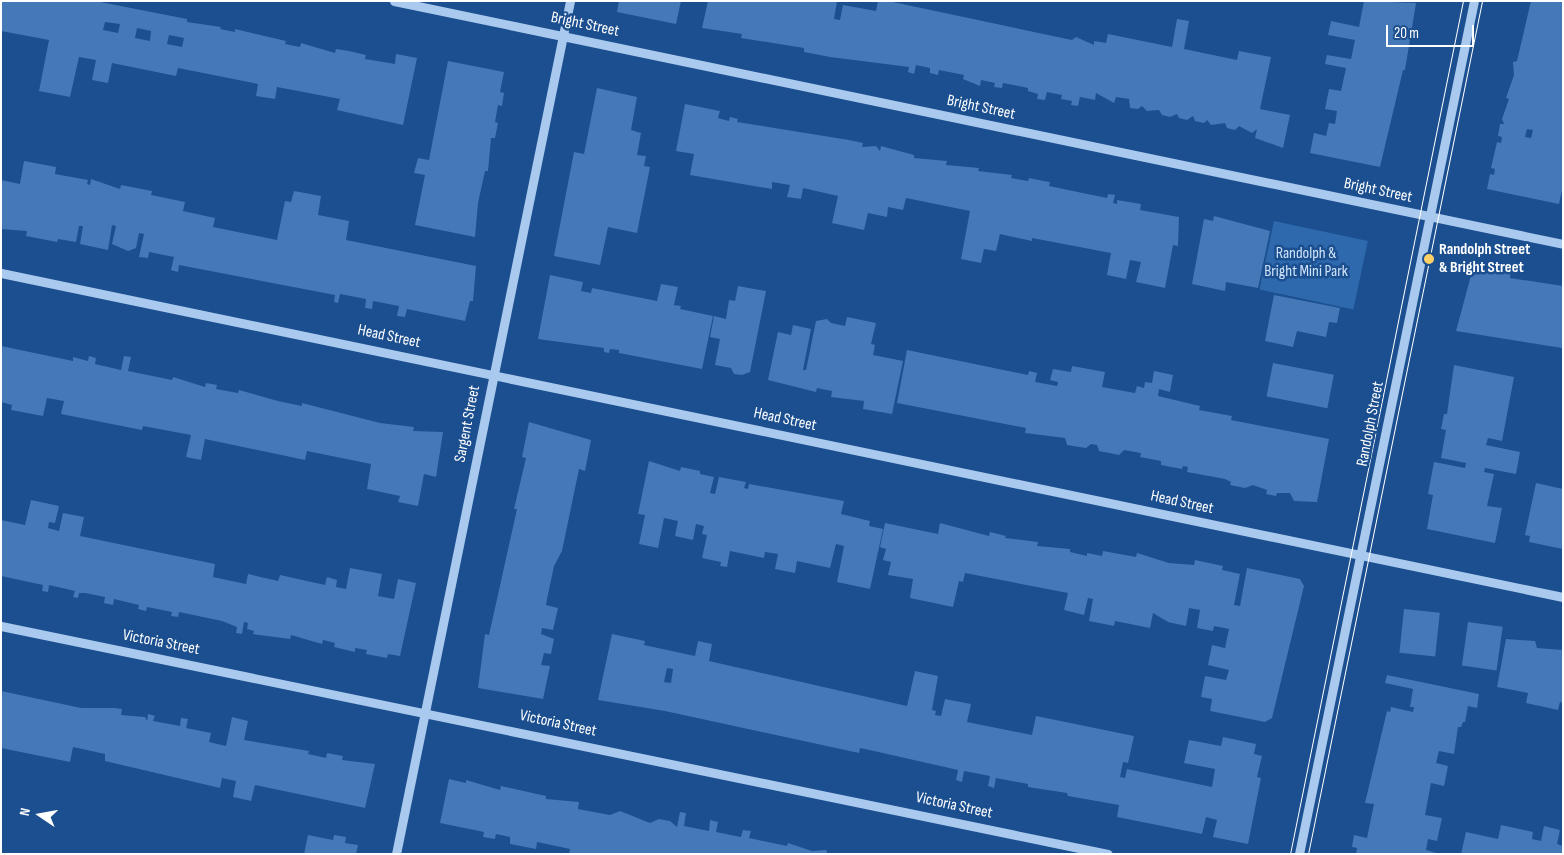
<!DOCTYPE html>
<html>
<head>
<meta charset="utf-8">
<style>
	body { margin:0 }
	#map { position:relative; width:1564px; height:855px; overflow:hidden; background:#1b4f8f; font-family:"Sofia Sans Condensed",sans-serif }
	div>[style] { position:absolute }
	.green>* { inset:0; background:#2e69ad; transform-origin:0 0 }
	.building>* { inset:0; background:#4478b7; transform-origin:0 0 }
	.minor>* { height:9px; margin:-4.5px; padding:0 4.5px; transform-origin:4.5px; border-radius:4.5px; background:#a9c9ee }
	.tram>* { height:1px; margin:-0.5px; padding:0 0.5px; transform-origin:0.5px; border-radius:0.5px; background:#fff }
	.dots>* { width:14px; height:14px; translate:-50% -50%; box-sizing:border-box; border:2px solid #1b4f8f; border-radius:50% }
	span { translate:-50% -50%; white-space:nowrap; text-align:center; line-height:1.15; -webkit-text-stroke:5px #1b4f8f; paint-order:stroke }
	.street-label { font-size:16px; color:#fff }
	.poi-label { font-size:16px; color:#fff; font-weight:700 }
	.left { translate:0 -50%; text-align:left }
	.park-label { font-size:16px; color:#cfe3fa }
	.frame { position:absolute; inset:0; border:2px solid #fff; pointer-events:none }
	.north { position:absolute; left:15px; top:790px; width:50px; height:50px; -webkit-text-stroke:4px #1b4f8f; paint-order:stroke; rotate:282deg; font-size:14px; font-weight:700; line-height:20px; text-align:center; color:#fff }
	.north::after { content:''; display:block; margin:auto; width:18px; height:22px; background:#fff; clip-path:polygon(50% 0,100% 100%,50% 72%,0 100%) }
	.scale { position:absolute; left:1386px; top:25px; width:88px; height:22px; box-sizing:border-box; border:2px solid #fff; border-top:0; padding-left:6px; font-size:15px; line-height:18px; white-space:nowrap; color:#fff; -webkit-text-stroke:4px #1b4f8f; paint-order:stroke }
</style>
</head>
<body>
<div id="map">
	<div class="green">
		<div style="left:1274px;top:221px;width:96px;height:70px;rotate:12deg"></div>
	</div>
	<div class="building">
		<div style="clip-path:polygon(evenodd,1px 1px,95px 1px,187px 19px,187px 22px,221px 27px,220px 29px,235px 32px,235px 29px,286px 41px,285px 44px,300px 47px,301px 43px,335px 53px,336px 49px,349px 51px,366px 55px,365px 59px,395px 64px,396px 54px,417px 58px,403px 125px,337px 110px,340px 99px,277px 87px,275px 99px,256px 96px,258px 84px,178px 68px,176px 76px,112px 63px,108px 83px,92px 80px,96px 60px,79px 57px,70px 97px,39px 91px,49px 40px,1px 31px,1px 1px,105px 22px,120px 24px,118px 33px,103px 30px,105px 22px,1px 1px,137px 28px,151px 31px,150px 41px,135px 38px,137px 28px,1px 1px,169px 35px,184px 38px,182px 47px,167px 44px,169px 35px)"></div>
		<div style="clip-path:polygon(619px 1px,681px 1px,676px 24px,617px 12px)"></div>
		<div style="clip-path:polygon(708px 1px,837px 1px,834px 19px,840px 20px,843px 5px,876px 11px,878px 1px,888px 1px,1072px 40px,1076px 37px,1094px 45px,1094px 41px,1106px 43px,1108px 34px,1172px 47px,1177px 19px,1189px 21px,1184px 49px,1237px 60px,1239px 51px,1271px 57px,1260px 109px,1290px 115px,1283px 148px,1255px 138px,1257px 129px,1252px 133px,1239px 126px,1235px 130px,1227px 128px,1225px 123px,1211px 125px,1207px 120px,1204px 123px,1195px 121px,1193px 116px,1187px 120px,1179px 118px,1177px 114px,1170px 117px,1162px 115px,1159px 110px,1147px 111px,1142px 106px,1138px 109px,1130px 108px,1129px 99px,1116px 97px,1114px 103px,1096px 93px,1095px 100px,1080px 97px,1078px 106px,1071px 105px,1072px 101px,1061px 99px,1062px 95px,1047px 92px,1045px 100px,1037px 99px,1038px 94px,1028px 91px,1028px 88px,1003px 83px,1002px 88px,994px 87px,995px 83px,981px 80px,980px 86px,963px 79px,964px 75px,939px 70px,938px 75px,930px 73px,930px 68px,916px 65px,914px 74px,908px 72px,909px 67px,830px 57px,804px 52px,804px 48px,741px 38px,742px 34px,702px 28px)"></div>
		<div style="clip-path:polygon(1364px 1px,1416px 3px,1405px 70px,1403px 70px,1380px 167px,1310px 153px,1314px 133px,1326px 136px,1329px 123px,1335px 124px,1337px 111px,1325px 109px,1329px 89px,1341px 91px,1346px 68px,1325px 64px,1327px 55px,1351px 59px,1355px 40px,1328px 35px,1331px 21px,1359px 27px)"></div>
		<div style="clip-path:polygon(evenodd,1531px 1px,1563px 1px,1563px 186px,1559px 204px,1487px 189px,1490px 174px,1494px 175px,1495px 169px,1491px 168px,1497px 142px,1501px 143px,1502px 137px,1498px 136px,1500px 124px,1504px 124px,1502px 119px,1509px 99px,1506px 98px,1514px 75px,1513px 62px,1517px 61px,1531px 1px,1527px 129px,1533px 130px,1531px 138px,1525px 137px,1527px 129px)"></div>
		<div style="clip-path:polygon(448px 61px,504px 72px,500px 92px,504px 93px,502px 106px,498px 105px,495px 122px,498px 123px,495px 138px,491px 138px,488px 171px,485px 171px,478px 203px,475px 237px,415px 225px,425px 175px,414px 173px,418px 158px,429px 160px)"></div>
		<div style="clip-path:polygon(597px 88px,637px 97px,631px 130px,641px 133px,637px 155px,646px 156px,644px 166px,650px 167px,637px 233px,608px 227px,600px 265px,554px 256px,574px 152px,584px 154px)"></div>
		<div style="clip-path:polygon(685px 104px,720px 111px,718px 118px,729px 121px,730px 117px,738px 119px,737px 122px,849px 140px,863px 143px,862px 147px,876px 146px,880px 151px,881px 146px,914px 155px,914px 158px,947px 161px,946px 165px,979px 168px,978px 171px,1012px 175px,1011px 178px,1028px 181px,1029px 178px,1044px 181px,1050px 182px,1049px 186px,1107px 198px,1108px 194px,1115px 195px,1113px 203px,1117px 204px,1117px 200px,1141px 204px,1140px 210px,1179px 217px,1178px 246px,1173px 245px,1165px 288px,1136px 282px,1141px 262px,1130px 260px,1126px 279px,1107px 275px,1111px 253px,1032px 238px,1032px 241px,1000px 234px,996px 251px,984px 249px,981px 263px,961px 259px,970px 211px,906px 198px,903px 210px,888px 207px,887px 217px,868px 213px,864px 230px,832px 223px,838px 196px,803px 188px,801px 199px,787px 197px,790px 185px,772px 182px,772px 189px,690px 175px,694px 154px,676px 151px)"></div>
		<div style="clip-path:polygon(24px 161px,56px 167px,55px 174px,88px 180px,87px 184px,90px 185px,91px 179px,120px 189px,121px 185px,152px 191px,151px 195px,185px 202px,183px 211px,215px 218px,213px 227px,277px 240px,285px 201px,291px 202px,294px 191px,321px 196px,318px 215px,349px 221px,346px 240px,476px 266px,473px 301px,470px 301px,465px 321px,407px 309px,405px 317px,397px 316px,399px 306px,373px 301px,372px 309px,365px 308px,366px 299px,340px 294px,338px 303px,334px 302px,335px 295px,179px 265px,178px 272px,171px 270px,174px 257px,149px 252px,148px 258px,139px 257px,144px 234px,139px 233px,136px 248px,128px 251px,112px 244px,116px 226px,112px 225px,108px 250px,80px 244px,83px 226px,79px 226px,76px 242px,58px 239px,57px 242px,26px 236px,27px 231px,1px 229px,1px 180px,20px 184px)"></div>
		<div style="clip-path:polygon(1214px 216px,1270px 231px,1258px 288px,1226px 282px,1225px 291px,1192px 284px,1204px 219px,1213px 221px)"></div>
		<div style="clip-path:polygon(1473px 268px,1497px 273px,1498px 268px,1511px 270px,1510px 278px,1563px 286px,1562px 348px,1456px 331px)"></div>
		<div style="clip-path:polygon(550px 275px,583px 282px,581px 291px,591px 293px,592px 288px,657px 301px,661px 284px,678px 287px,674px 305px,681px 306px,680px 309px,713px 316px,702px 369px,619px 353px,619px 350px,610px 349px,609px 353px,604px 352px,604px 348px,538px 339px)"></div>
		<div style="clip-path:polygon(738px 286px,766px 291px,750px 372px,742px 375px,734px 374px,731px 368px,715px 365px,720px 339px,710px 337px,714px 316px,726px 319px,729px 300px,735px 301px)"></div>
		<div style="clip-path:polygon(1274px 295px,1340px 308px,1337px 323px,1329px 322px,1326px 337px,1297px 331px,1293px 347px,1265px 341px)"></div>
		<div style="clip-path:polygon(847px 317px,876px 323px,871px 344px,875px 345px,873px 355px,903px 361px,892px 414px,863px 409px,864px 401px,831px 397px,832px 391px,817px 388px,816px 392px,768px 380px,778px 332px,791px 335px,793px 325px,811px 329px,803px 370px,806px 370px,816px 321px,827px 319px,831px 323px,845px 326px)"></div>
		<div style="clip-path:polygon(1px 346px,73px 361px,73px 357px,88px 361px,89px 356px,96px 358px,95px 364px,121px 370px,124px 356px,131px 357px,128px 371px,172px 380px,173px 377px,205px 387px,206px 383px,217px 385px,216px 389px,238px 393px,239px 390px,278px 401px,302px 406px,302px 403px,380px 423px,414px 427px,413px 431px,443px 432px,436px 477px,424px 474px,418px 506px,398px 502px,400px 496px,367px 489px,371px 464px,307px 451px,305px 460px,205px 439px,201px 460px,186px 457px,191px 435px,143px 426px,142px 430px,61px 414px,64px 401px,47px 398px,43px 416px,11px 410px,12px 405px,1px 402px)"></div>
		<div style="clip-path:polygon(907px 350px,1028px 375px,1029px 371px,1037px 373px,1035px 382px,1057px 386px,1058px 382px,1050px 380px,1053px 369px,1071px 372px,1072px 366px,1105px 372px,1102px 387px,1135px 393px,1137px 386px,1144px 388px,1145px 382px,1152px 383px,1154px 371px,1173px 375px,1170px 392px,1159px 389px,1158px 396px,1200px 406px,1199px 410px,1232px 416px,1231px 420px,1329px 439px,1317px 502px,1294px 501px,1290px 493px,1277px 493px,1276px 496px,1266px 494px,1267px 490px,1253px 485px,1245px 488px,1230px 485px,1231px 482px,1225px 479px,1187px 472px,1188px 467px,1183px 466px,1182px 469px,1161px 465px,1161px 461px,1140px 457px,1141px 453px,1124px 450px,1119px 455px,1099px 451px,1097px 445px,1091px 444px,1086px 448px,1067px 445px,1065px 438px,1025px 433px,1026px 428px,897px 403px)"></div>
		<div style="left:1273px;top:363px;width:62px;height:34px;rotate:11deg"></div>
		<div style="clip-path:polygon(1454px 365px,1514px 377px,1502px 441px,1488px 438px,1486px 445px,1520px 452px,1516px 474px,1485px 468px,1484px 472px,1494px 474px,1487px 506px,1502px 508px,1495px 543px,1427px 529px,1433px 495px,1428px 494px,1434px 462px,1465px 468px,1466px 463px,1441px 458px,1446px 430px,1441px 429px,1444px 414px,1447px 414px)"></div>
		<div style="clip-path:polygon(529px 422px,591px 440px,585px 471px,579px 469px,562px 551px,554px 566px,547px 599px,546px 605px,558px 608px,553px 630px,542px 628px,541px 634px,554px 639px,551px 654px,544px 653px,541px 665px,550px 666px,543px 699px,478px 688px,485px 634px,489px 635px,517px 509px,514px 509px,526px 458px,522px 457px)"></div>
		<div style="clip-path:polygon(649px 461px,680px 471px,681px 467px,700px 471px,700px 474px,714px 477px,710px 493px,715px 494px,719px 477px,746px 482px,744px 488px,748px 489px,749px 484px,844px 501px,841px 514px,870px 521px,869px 526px,883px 529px,870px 589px,837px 582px,844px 546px,836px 544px,830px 568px,797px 561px,795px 573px,775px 569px,778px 554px,765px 552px,764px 558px,730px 551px,727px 567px,720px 566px,721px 562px,702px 558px,707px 535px,702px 534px,704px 526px,696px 524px,693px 540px,675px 536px,678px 521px,664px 518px,658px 548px,639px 544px,645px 515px,638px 514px)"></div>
		<div style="clip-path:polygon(1536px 483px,1563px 489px,1563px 549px,1529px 542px,1530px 536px,1525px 535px)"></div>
		<div style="clip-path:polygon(31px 500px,59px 506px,55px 523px,49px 522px,48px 528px,59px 531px,63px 513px,84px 517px,80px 536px,215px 564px,213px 577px,246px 584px,248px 574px,278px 581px,280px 575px,325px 585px,327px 577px,337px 580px,336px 587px,346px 589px,350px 568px,382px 574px,378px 596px,394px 599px,398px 579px,416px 583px,400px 656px,388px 654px,387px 658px,366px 654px,367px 650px,355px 648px,355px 652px,334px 647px,335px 643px,323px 640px,322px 644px,291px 635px,290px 639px,253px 634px,254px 631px,247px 629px,248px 623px,244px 622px,242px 634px,236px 633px,237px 627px,222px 621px,179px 612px,178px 617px,171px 616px,172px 612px,147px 607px,146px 611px,138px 609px,139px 605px,114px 599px,113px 605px,104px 603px,105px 597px,85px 593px,79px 593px,78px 598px,73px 597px,75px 591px,49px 585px,48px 592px,42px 591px,43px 585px,1px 576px,1px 520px,25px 525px)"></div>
		<div style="clip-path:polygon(885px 523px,938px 534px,940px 523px,989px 536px,990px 532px,1006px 536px,1005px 538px,1038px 542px,1037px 546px,1070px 549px,1070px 552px,1087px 556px,1087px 553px,1102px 556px,1103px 551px,1136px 557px,1137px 553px,1169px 563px,1194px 565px,1195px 560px,1223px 566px,1222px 570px,1240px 574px,1234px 605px,1240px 606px,1247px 568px,1300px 579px,1304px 586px,1272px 718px,1265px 722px,1210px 711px,1212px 699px,1201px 697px,1205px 676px,1226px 680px,1229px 670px,1208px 665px,1212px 645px,1225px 648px,1229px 629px,1214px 626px,1213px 631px,1197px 628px,1200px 610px,1189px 608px,1186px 626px,1168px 622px,1153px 613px,1150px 628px,1115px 621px,1114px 626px,1089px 621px,1093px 599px,1088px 598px,1084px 615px,1064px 610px,1068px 593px,965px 573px,963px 582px,959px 581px,953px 607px,910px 598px,913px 579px,888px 575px,891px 562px,883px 560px,886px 549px,880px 547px)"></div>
		<div style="left:1404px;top:609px;width:36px;height:44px;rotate:6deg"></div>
		<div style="left:1468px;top:622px;width:35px;height:44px;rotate:8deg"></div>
		<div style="clip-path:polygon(evenodd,612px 634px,645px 641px,644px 645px,695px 656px,698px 641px,712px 644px,709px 661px,907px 706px,915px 671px,938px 676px,932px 710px,936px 711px,935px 715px,941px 716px,945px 699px,971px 704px,967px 722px,1032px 735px,1036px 716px,1134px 736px,1128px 763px,1123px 762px,1120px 777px,1125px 778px,1127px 769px,1212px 787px,1215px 769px,1184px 763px,1189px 740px,1221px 746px,1223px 737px,1256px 744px,1254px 754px,1262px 756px,1257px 777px,1261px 778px,1248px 844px,1213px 837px,1217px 820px,1206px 817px,1202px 834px,1117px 817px,1119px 805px,1068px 796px,1067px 793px,1028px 787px,1028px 784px,996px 778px,994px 788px,988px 786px,990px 776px,964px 771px,962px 782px,956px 780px,958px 770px,874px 751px,860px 748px,859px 753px,665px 711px,598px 700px,612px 634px,667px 668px,673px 669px,671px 683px,664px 682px,667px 668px)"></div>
		<div style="clip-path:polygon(1506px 639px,1535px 641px,1537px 648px,1563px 650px,1563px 703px,1560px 702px,1558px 710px,1526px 703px,1528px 693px,1497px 687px)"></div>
		<div style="clip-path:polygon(1387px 675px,1479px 694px,1477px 708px,1468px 706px,1465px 722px,1463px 722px,1461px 727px,1458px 727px,1454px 754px,1439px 751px,1436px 763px,1448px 766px,1444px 786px,1431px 783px,1425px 815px,1442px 818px,1437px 841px,1428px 839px,1426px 850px,1440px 854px,1356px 854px,1357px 848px,1352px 847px,1354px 835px,1367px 838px,1374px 804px,1365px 803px,1387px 711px,1390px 712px,1391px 707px,1413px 712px,1414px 707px,1410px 707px,1413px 689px,1385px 683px)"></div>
		<div style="clip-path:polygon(1px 691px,81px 708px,115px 708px,122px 709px,121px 715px,145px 717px,147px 721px,148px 714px,155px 716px,153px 721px,180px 726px,181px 718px,188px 719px,186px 728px,211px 733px,209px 742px,226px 746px,232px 717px,248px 721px,244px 740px,309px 751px,308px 754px,326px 758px,327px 753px,343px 756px,342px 760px,375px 764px,365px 808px,255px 785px,251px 801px,233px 797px,236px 781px,222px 778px,220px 788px,105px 761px,105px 754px,73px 747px,70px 762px,1px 748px)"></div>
		<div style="clip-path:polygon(449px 779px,466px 783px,466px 780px,500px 790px,501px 786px,546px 796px,546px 799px,579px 802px,578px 809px,610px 815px,620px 811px,650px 823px,659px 819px,670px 821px,677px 827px,680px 812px,686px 813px,684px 826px,709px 831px,710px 820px,718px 822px,716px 832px,741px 837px,743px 830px,751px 831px,749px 838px,787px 846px,788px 843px,812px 851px,826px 850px,828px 854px,569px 854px,570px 849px,537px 842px,536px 849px,510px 844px,510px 837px,496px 834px,495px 839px,483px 837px,484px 832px,440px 823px)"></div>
		<div style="clip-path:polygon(1501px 825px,1533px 832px,1532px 839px,1541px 841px,1544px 826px,1560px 830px,1557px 844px,1563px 846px,1563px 854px,1461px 854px,1466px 832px,1498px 839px)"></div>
		<div style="clip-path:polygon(308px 835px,333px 840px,334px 835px,346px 837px,345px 843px,358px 845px,356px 854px,304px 854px)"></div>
	</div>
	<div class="minor">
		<div style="left:394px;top:1px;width:1194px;rotate:11.74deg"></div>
		<div style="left:1px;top:273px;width:1595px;rotate:11.72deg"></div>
		<div style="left:1px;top:626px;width:1130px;rotate:11.64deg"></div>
		<div style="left:396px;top:854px;width:871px;rotate:-78.47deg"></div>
		<div style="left:1299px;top:854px;width:871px;rotate:-78.41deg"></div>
	</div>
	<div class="tram">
		<div style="left:1290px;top:854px;width:870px;rotate:-78.54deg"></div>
		<div style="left:1308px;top:854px;width:871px;rotate:-78.47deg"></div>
	</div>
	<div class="dots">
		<div style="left:1429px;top:259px;background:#ffd166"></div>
	</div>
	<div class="street-label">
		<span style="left:585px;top:25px;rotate:12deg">Bright Street</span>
		<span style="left:981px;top:108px;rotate:12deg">Bright Street</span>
		<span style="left:1378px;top:191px;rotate:12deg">Bright Street</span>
		<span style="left:389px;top:337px;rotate:12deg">Head Street</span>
		<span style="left:785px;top:420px;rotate:12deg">Head Street</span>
		<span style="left:468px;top:424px;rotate:-79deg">Sargent Street</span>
		<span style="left:1371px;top:424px;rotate:-79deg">Randolph Street</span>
		<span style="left:1182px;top:503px;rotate:12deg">Head Street</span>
		<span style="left:161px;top:643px;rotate:11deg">Victoria Street</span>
		<span style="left:558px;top:724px;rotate:12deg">Victoria Street</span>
		<span style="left:954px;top:806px;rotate:12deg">Victoria Street</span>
	</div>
	<div class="poi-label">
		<span class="left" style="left:1439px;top:259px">Randolph Street<br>&amp; Bright Street</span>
	</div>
	<div class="park-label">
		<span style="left:1306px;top:263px">Randolph &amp;<br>Bright Mini Park</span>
	</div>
	<div class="frame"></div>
	<div class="north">N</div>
	<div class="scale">20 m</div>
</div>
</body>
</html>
